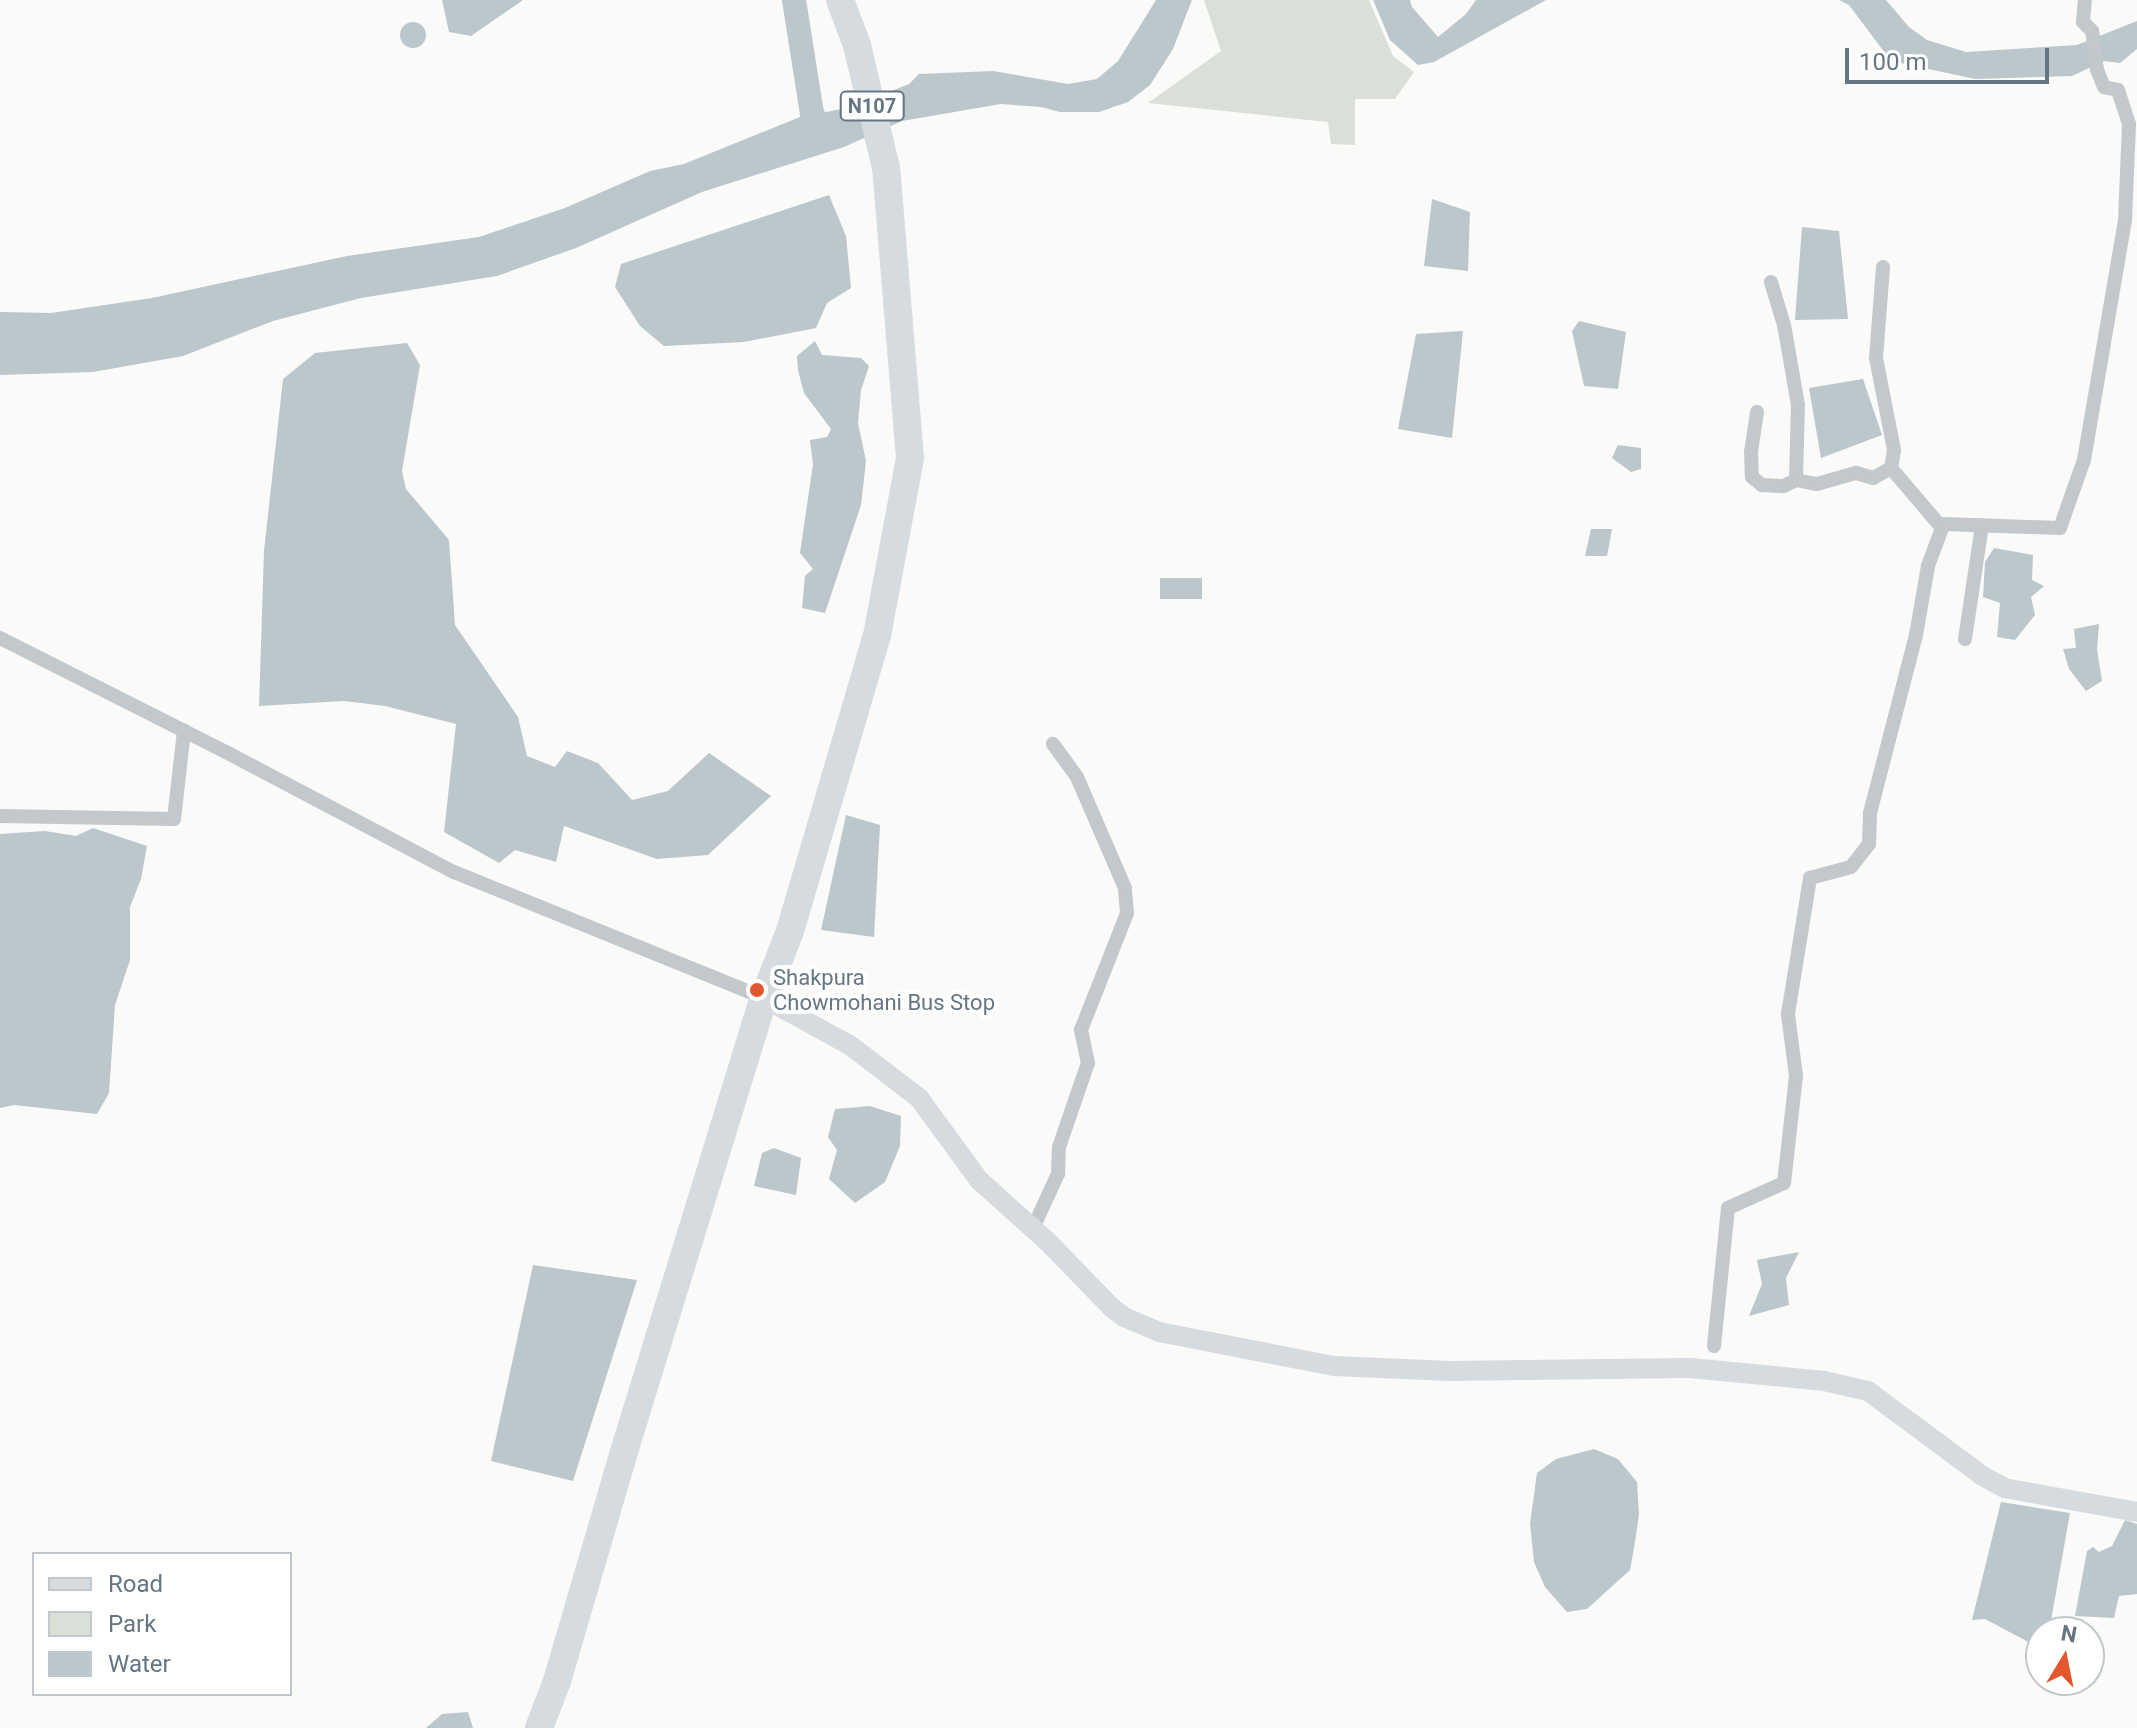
<!DOCTYPE html>
<html>
<head>
<meta charset="utf-8">
<style>
	body { margin:0 }
	#map { position:relative; width:2137px; height:1728px; overflow:hidden; background:#fafaf8; font-family:Roboto,sans-serif }
	div>[style] { position:absolute }
	.green>* { inset:0; background:#dadfd7 }
	.water>* { inset:0; background:#bbc7cb; transform-origin:0 0 }
	.round { border-radius:50% }
	.river>* { height:24px; margin:-12px; padding:0 12px; transform-origin:12px; border-radius:12px; background:#bbc7cb }
	.street>* { height:14px; margin:-7px; padding:0 7px; transform-origin:7px; border-radius:7px; background:#c3c8cc }
	.secondary>* { height:20px; margin:-10px; padding:0 10px; transform-origin:10px; border-radius:10px; background:#d6dbdf }
	.highway>* { height:28px; margin:-14px; padding:0 14px; transform-origin:14px; border-radius:14px; background:#d6dbdf }
	.dots>* { width:22px; height:22px; translate:-50% -50%; box-sizing:border-box; border:4px solid #fff; border-radius:50% }
	span { translate:-50% -50%; white-space:nowrap; text-align:center; line-height:1.15; -webkit-text-stroke:8px #fff; paint-order:stroke }
	.shield-label span { padding:2px 6px; background:#fff; border:2px solid; border-radius:6px; -webkit-text-stroke-width:0 }
	.shield-label { font-size:20px; color:#657683; font-weight:700 }
	.poi-label { font-size:22px; color:#657683 }
	.left { translate:0 -50%; text-align:left }
	.legend { position:absolute; left:32px; top:1552px; width:260px; height:144px; box-sizing:border-box; background:#fff; border:2px solid #c1c8cd; margin:0; padding:10px 14px; list-style:none; font-size:24px; color:#657683 }
	.legend li { display:flex; align-items:center; gap:16px; height:40px }
	.legend b { width:40px; border:2px solid #c1c8cd }
	.north { position:absolute; left:2025px; top:1616px; width:80px; height:80px; box-sizing:border-box; background:#fff; border:2px solid #c1c8cd; border-radius:50%; rotate:10deg; font-size:22px; font-weight:700; line-height:32px; text-align:center; color:#657683 }
	.north::after { content:''; display:block; margin:auto; width:28px; height:36px; background:#e4572e; clip-path:polygon(50% 0,100% 100%,50% 72%,0 100%) }
	.scale { position:absolute; left:1845px; top:48px; width:204px; height:36px; box-sizing:border-box; border:4px solid #657683; border-top:0; padding-left:10px; font-size:24px; line-height:28px; white-space:nowrap; color:#657683; -webkit-text-stroke:6px #fff; paint-order:stroke }
</style>
</head>
<body>
<div id="map">
	<div class="green">
		<div style="clip-path:polygon(1204px 0,1369px 0,1393px 56px,1414px 72px,1395px 99px,1355px 99px,1355px 145px,1331px 144px,1328px 122px,1148px 103px,1221px 51px)"></div>
	</div>
	<div class="water">
		<div style="clip-path:polygon(442px 0,523px 0,471px 36px,449px 32px)"></div>
		<div style="clip-path:polygon(1156px 0,1192px 0,1173px 49px,1150px 85px,1128px 102px,1099px 112px,1060px 112px,1041px 107px,1001px 104px,902px 121px,844px 147px,702px 192px,576px 248px,497px 276px,361px 298px,273px 321px,183px 356px,93px 372px,0 375px,0 312px,51px 313px,152px 298px,347px 256px,479px 237px,565px 208px,650px 171px,684px 164px,800px 117px,852px 107px,909px 84px,919px 74px,993px 71px,1068px 84px,1097px 79px,1118px 61px)"></div>
		<div style="clip-path:polygon(1373px 0,1410px 0,1412px 7px,1438px 37px,1466px 14px,1476px 0,1546px 0,1434px 62px,1418px 65px,1390px 40px)"></div>
		<div style="clip-path:polygon(1839px 0,1886px 0,1909px 27px,1927px 40px,1966px 52px,2077px 45px,2137px 21px,2137px 49px,2120px 63px,2104px 61px,2072px 76px,1975px 79px,1891px 61px,1849px 5px)"></div>
		<div class="round" style="left:400px;top:22px;width:26px;height:26px"></div>
		<div style="clip-path:polygon(829px 195px,846px 236px,851px 288px,827px 303px,816px 328px,744px 342px,664px 346px,640px 326px,615px 287px,621px 264px)"></div>
		<div style="clip-path:polygon(1432px 199px,1470px 212px,1468px 271px,1424px 266px)"></div>
		<div style="clip-path:polygon(1802px 227px,1839px 231px,1848px 319px,1795px 320px)"></div>
		<div style="clip-path:polygon(1579px 321px,1626px 332px,1618px 389px,1584px 386px,1572px 331px)"></div>
		<div style="clip-path:polygon(1463px 331px,1452px 438px,1398px 429px,1416px 334px)"></div>
		<div style="clip-path:polygon(815px 341px,822px 355px,861px 358px,869px 366px,861px 390px,858px 423px,866px 461px,861px 505px,825px 613px,802px 608px,805px 576px,813px 569px,800px 553px,813px 464px,810px 440px,827px 437px,831px 429px,804px 393px,798px 370px,797px 356px)"></div>
		<div style="clip-path:polygon(407px 343px,420px 365px,402px 471px,406px 489px,449px 540px,455px 625px,518px 717px,527px 756px,555px 767px,567px 751px,598px 763px,632px 800px,668px 791px,709px 753px,771px 796px,708px 855px,657px 859px,564px 826px,556px 862px,515px 850px,499px 863px,444px 832px,456px 724px,385px 706px,344px 701px,259px 706px,264px 551px,283px 379px,315px 353px)"></div>
		<div style="clip-path:polygon(1863px 379px,1882px 435px,1821px 458px,1809px 388px)"></div>
		<div style="clip-path:polygon(1618px 445px,1641px 448px,1641px 469px,1631px 472px,1612px 458px)"></div>
		<div style="clip-path:polygon(1591px 529px,1612px 529px,1607px 556px,1585px 556px)"></div>
		<div style="clip-path:polygon(1994px 548px,2033px 555px,2032px 580px,2044px 586px,2031px 597px,2035px 615px,2015px 640px,1997px 637px,2000px 603px,1983px 597px,1985px 562px)"></div>
		<div style="left:1160px;top:578px;width:42px;height:21px"></div>
		<div style="clip-path:polygon(2099px 624px,2097px 649px,2102px 681px,2086px 691px,2069px 669px,2063px 649px,2076px 648px,2074px 629px)"></div>
		<div style="clip-path:polygon(846px 815px,880px 825px,874px 937px,821px 930px)"></div>
		<div style="clip-path:polygon(93px 828px,147px 846px,141px 879px,130px 907px,130px 960px,115px 1005px,109px 1093px,97px 1114px,14px 1105px,0 1108px,0 834px,45px 831px,76px 836px)"></div>
		<div style="clip-path:polygon(870px 1106px,901px 1116px,900px 1146px,885px 1182px,855px 1203px,829px 1179px,837px 1150px,828px 1137px,835px 1109px)"></div>
		<div style="clip-path:polygon(774px 1148px,801px 1158px,796px 1195px,754px 1186px,762px 1153px)"></div>
		<div style="clip-path:polygon(1799px 1252px,1786px 1278px,1789px 1305px,1749px 1316px,1762px 1284px,1757px 1260px)"></div>
		<div style="clip-path:polygon(533px 1265px,637px 1280px,573px 1481px,491px 1461px)"></div>
		<div style="clip-path:polygon(1594px 1449px,1618px 1459px,1637px 1482px,1639px 1514px,1635px 1542px,1630px 1570px,1587px 1609px,1567px 1612px,1545px 1587px,1534px 1562px,1530px 1524px,1537px 1473px,1556px 1459px)"></div>
		<div style="clip-path:polygon(2001px 1502px,2070px 1513px,2049px 1632px,2041px 1632px,2038px 1647px,1985px 1619px,1972px 1620px)"></div>
		<div style="clip-path:polygon(2125px 1520px,2137px 1524px,2137px 1594px,2119px 1596px,2114px 1618px,2075px 1616px,2087px 1551px,2093px 1547px,2099px 1552px,2112px 1546px)"></div>
		<div style="clip-path:polygon(468px 1712px,473px 1728px,426px 1728px,442px 1714px)"></div>
	</div>
	<div class="river">
		<div style="left:794px;top:0;width:115px;rotate:81deg"></div>
		<div style="left:812px;top:114px;width:11px;rotate:56deg"></div>
	</div>
	<div class="street">
		<div style="left:1883px;top:267px;width:91px;rotate:94.4deg"></div>
		<div style="left:1876px;top:358px;width:94px;rotate:78.9deg"></div>
		<div style="left:1894px;top:450px;width:18px;rotate:99deg"></div>
		<div style="left:1891px;top:468px;width:79px;rotate:49.6deg"></div>
		<div style="left:1757px;top:412px;width:40px;rotate:98.5deg"></div>
		<div style="left:1751px;top:452px;width:25px;rotate:88deg"></div>
		<div style="left:1752px;top:477px;width:13px;rotate:39deg"></div>
		<div style="left:1762px;top:485px;width:22px;rotate:3deg"></div>
		<div style="left:1784px;top:486px;width:13px;rotate:-27deg"></div>
		<div style="left:1796px;top:480px;width:75px;rotate:-88.5deg"></div>
		<div style="left:1798px;top:405px;width:81px;rotate:-99.9deg"></div>
		<div style="left:1784px;top:325px;width:45px;rotate:-106.8deg"></div>
		<div style="left:1796px;top:480px;width:21px;rotate:11deg"></div>
		<div style="left:1817px;top:484px;width:41px;rotate:-15.8deg"></div>
		<div style="left:1856px;top:473px;width:18px;rotate:16deg"></div>
		<div style="left:1873px;top:478px;width:21px;rotate:-29deg"></div>
		<div style="left:0;top:638px;width:253px;rotate:26.8deg"></div>
		<div style="left:226px;top:752px;width:258px;rotate:27.8deg"></div>
		<div style="left:454px;top:872px;width:335px;rotate:22.1deg"></div>
		<div style="left:1965px;top:639px;width:115px;rotate:-81.5deg"></div>
		<div style="left:0;top:816px;width:174px;rotate:1deg"></div>
		<div style="left:174px;top:819px;width:89px;rotate:-83.5deg"></div>
		<div style="left:1033px;top:1228px;width:60px;rotate:-65.2deg"></div>
		<div style="left:1058px;top:1174px;width:27px;rotate:-88deg"></div>
		<div style="left:1059px;top:1147px;width:89px;rotate:-71deg"></div>
		<div style="left:1088px;top:1063px;width:34px;rotate:-102deg"></div>
		<div style="left:1081px;top:1030px;width:126px;rotate:-68.5deg"></div>
		<div style="left:1127px;top:913px;width:25px;rotate:-95deg"></div>
		<div style="left:1125px;top:888px;width:121px;rotate:-113.4deg"></div>
		<div style="left:1077px;top:777px;width:41px;rotate:-126deg"></div>
		<div style="left:1714px;top:1346px;width:139px;rotate:-84.2deg"></div>
		<div style="left:1728px;top:1208px;width:61px;rotate:-24.1deg"></div>
		<div style="left:1784px;top:1183px;width:108px;rotate:-83.6deg"></div>
		<div style="left:1796px;top:1076px;width:63px;rotate:-97.4deg"></div>
		<div style="left:1788px;top:1014px;width:138px;rotate:-80.8deg"></div>
		<div style="left:1810px;top:878px;width:42px;rotate:-15deg"></div>
		<div style="left:1851px;top:867px;width:29px;rotate:-52deg"></div>
		<div style="left:1869px;top:844px;width:31px;rotate:-88deg"></div>
		<div style="left:1870px;top:813px;width:184px;rotate:-75.5deg"></div>
		<div style="left:1916px;top:635px;width:70px;rotate:-80.1deg"></div>
		<div style="left:1928px;top:566px;width:40px;rotate:-69.8deg"></div>
		<div style="left:1942px;top:528px;width:4px;rotate:-63deg"></div>
		<div style="left:1944px;top:524px;width:116px;rotate:2deg"></div>
		<div style="left:2060px;top:528px;width:72px;rotate:-70.6deg"></div>
		<div style="left:2084px;top:460px;width:243px;rotate:-80.3deg"></div>
		<div style="left:2125px;top:220px;width:96px;rotate:-87.6deg"></div>
		<div style="left:2129px;top:124px;width:36px;rotate:-108deg"></div>
		<div style="left:2118px;top:90px;width:14px;rotate:-168deg"></div>
		<div style="left:2104px;top:87px;width:18px;rotate:-112deg"></div>
		<div style="left:2097px;top:70px;width:39px;rotate:-97deg"></div>
		<div style="left:2092px;top:31px;width:13px;rotate:-135deg"></div>
		<div style="left:2083px;top:22px;width:22px;rotate:-85deg"></div>
	</div>
	<div class="secondary">
		<div style="left:764px;top:998px;width:99px;rotate:28.9deg"></div>
		<div style="left:851px;top:1046px;width:86px;rotate:37.4deg"></div>
		<div style="left:919px;top:1098px;width:102px;rotate:53.8deg"></div>
		<div style="left:979px;top:1180px;width:94px;rotate:42deg"></div>
		<div style="left:1049px;top:1243px;width:89px;rotate:45.9deg"></div>
		<div style="left:1111px;top:1307px;width:16px;rotate:38deg"></div>
		<div style="left:1124px;top:1317px;width:38px;rotate:23deg"></div>
		<div style="left:1159px;top:1332px;width:178px;rotate:11deg"></div>
		<div style="left:1334px;top:1366px;width:116px;rotate:2.5deg"></div>
		<div style="left:1450px;top:1371px;width:240px;rotate:-0.7deg"></div>
		<div style="left:1690px;top:1368px;width:135px;rotate:5.5deg"></div>
		<div style="left:1824px;top:1381px;width:45px;rotate:12.8deg"></div>
		<div style="left:1868px;top:1391px;width:141px;rotate:36.6deg"></div>
		<div style="left:1981px;top:1475px;width:26px;rotate:29deg"></div>
		<div style="left:2004px;top:1488px;width:135px;rotate:10.2deg"></div>
	</div>
	<div class="highway">
		<div style="left:539px;top:1728px;width:50px;rotate:-69deg"></div>
		<div style="left:557px;top:1681px;width:235px;rotate:-73.7deg"></div>
		<div style="left:623px;top:1455px;width:478px;rotate:-72.9deg"></div>
		<div style="left:764px;top:998px;width:72px;rotate:-68.8deg"></div>
		<div style="left:790px;top:931px;width:308px;rotate:-73.6deg"></div>
		<div style="left:877px;top:636px;width:181px;rotate:-79.5deg"></div>
		<div style="left:910px;top:458px;width:291px;rotate:-94.7deg"></div>
		<div style="left:886px;top:168px;width:126px;rotate:-103.3deg"></div>
		<div style="left:857px;top:45px;width:48px;rotate:-110.7deg"></div>
	</div>
	<div class="dots">
		<div style="left:757px;top:990px;background:#e4572e"></div>
	</div>
	<div class="shield-label">
		<span style="left:872px;top:106px">N107</span>
	</div>
	<div class="poi-label">
		<span class="left" style="left:773px;top:990px">Shakpura<br>Chowmohani Bus Stop</span>
	</div>
	<ul class="legend">
	<li><b style="height:10px;background:#d6dbdf"></b>Road</li>
	<li><b style="height:22px;background:#dadfd7"></b>Park</li>
	<li><b style="height:22px;background:#bbc7cb"></b>Water</li>
	</ul>
	<div class="north">N</div>
	<div class="scale">100 m</div>
</div>
</body>
</html>
